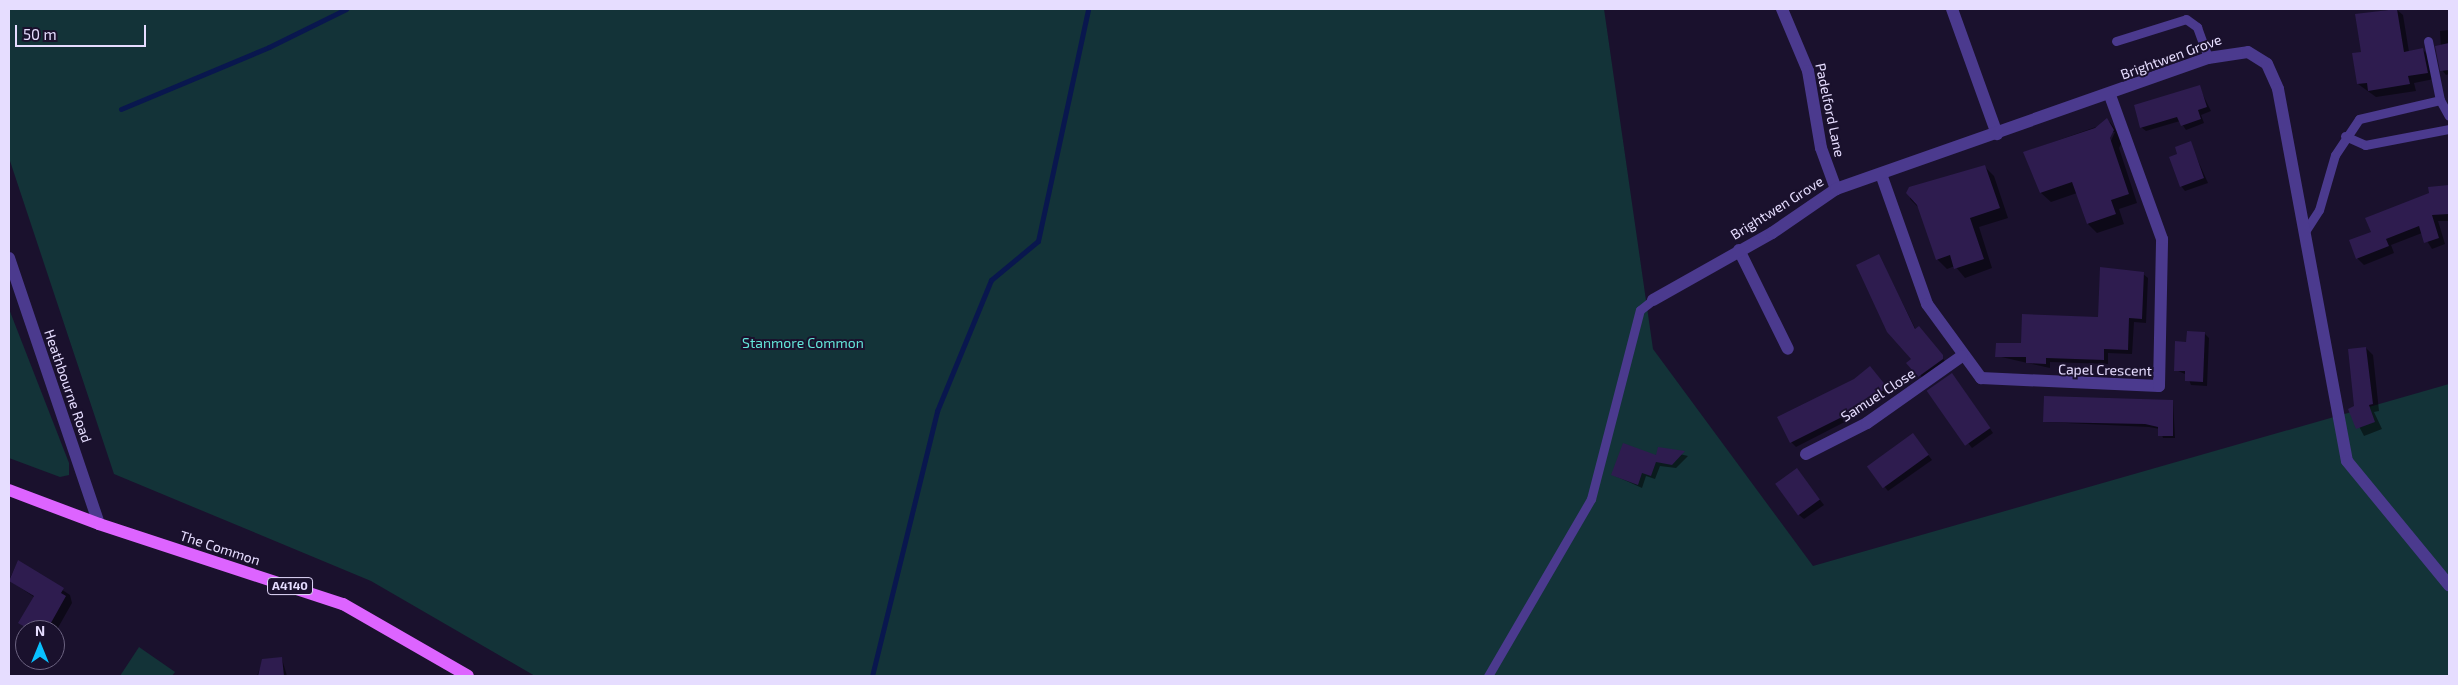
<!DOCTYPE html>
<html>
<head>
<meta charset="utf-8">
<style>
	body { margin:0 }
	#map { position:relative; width:2458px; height:685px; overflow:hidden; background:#1a112d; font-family:"Exo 2",sans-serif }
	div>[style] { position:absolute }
	.green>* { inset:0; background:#133338 }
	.shadow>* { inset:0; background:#0007 }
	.stream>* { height:5px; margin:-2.5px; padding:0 2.5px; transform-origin:2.5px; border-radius:2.5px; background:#09174e }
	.building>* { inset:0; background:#2e1c4f; transform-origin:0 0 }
	.lane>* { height:9px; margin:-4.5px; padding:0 4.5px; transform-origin:4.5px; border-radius:4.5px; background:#4b3a8e }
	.street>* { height:12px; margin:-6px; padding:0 6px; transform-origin:6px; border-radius:6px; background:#4b3a8e }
	.primary>* { height:12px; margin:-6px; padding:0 6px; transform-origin:6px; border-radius:6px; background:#dd64ff }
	span { translate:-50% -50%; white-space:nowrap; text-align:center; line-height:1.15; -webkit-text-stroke:4px #1a112d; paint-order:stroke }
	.shield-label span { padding:1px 4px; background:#1a112d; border:1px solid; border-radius:4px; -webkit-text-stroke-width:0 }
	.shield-label { font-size:12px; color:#e6ddff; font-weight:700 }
	.street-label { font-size:14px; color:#e6ddff }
	.park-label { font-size:14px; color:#63e5d9 }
	.frame { position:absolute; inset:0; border:10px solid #e6ddff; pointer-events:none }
	.north { position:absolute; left:15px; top:620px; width:50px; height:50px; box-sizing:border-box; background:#1a112d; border:1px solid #6c6381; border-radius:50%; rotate:0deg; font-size:14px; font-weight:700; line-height:20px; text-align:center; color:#e6ddff }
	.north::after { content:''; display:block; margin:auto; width:18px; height:22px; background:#09c0ff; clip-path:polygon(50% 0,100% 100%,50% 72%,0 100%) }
	.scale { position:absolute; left:15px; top:25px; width:131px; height:22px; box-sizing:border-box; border:2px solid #e6ddff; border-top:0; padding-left:6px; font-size:15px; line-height:18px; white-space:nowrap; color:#e6ddff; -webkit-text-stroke:4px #1a112d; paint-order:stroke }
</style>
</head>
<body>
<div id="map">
	<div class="green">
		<div style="clip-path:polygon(9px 9px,1604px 9px,1653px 349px,1813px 566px,2449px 384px,2449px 676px,535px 676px,371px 581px,114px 474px,9px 158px)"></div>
		<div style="clip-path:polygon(9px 309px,69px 463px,69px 475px,60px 477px,9px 458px)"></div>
		<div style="clip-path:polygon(139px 647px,175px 672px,172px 676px,120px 676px)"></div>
	</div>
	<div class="shadow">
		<div style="clip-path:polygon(2396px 9px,2403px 15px,2409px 52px,2423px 50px,2430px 57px,2434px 79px,2414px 83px,2416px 91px,2376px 97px,2358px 84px,2363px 53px,2356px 15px)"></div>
		<div style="clip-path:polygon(2449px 30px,2449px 74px,2446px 75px,2442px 70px,2440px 31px)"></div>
		<div style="clip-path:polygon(2199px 87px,2211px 111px,2201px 115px,2204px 123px,2186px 130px,2180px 121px,2146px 131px,2141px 127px)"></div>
		<div style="clip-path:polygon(evenodd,2110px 122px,2123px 140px,2119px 148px,2137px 203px,2119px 209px,2124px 224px,2097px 233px,2088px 224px,2077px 193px,2051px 202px,2041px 193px,2025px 152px,2110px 122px,2112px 132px,2115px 132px,2109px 145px,2106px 143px,2112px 132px)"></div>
		<div style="clip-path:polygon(2190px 143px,2208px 183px,2185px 191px,2181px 186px,2179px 154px)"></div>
		<div style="clip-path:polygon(1985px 167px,1994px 176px,2008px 218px,1979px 227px,1992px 268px,1965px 278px,1955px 266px,1947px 269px,1937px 259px,1920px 209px,1910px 199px,1911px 188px)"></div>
		<div style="clip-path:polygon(2449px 187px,2449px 221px,2438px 221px,2445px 244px,2432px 249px,2422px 233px,2391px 245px,2394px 253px,2364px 265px,2357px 258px,2372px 232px,2430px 193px,2430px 188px)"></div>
		<div style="clip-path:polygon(1879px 256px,1916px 330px,1923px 332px,1947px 364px,1923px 381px)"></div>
		<div style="clip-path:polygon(2143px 274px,2148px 278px,2146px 323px,2134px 322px,2132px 354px,2108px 353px,2108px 364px,2050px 362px,2050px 368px,1997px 356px,2099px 318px)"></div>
		<div style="clip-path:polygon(2204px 333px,2209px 338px,2207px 386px,2191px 385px,2187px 375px,2176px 370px)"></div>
		<div style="clip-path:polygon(2366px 348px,2373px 355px,2379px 411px,2374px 412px,2382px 429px,2364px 436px,2350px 409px,2356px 407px)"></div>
		<div style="clip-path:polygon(1874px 372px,1890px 392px,1868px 410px,1796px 447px,1791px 442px)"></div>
		<div style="clip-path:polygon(1952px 374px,1993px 433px,1972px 448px,1968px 443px)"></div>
		<div style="clip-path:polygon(2173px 401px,2175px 438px,2163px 438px,2160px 429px,2149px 427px,2045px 422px)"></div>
		<div style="clip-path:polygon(1917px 440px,1932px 460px,1888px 491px,1884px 486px)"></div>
		<div style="clip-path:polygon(1659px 449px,1688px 456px,1676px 468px,1660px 466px,1655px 479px,1646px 476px,1642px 488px,1613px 475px,1657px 457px)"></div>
		<div style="clip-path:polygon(1797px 470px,1824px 505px,1804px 519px,1799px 515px)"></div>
		<div style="clip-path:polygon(18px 561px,70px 595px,72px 603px,55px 633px,27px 630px,20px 623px,34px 597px,9px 580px)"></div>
		<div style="clip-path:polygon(282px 659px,287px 676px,257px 676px,263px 660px)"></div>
	</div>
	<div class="stream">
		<div style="left:121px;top:109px;width:160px;rotate:-22.7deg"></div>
		<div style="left:269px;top:47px;width:86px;rotate:-26.3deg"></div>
		<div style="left:872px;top:676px;width:273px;rotate:-76.2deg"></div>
		<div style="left:937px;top:411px;width:142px;rotate:-67.6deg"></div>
		<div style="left:991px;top:280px;width:61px;rotate:-39.7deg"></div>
		<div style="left:1038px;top:241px;width:237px;rotate:-77.8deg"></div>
	</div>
	<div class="building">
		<div style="clip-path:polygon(2397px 9px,2404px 52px,2423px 48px,2428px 73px,2408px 76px,2410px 84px,2368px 91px,2367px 83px,2357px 84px,2352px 53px,2361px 52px,2355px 14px)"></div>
		<div style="clip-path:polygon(2449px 43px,2449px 70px,2440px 71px,2435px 46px)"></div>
		<div style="clip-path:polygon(2200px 85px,2207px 107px,2198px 110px,2201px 119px,2181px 126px,2177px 117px,2140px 128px,2134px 105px)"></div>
		<div style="clip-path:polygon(2107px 118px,2114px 130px,2110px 138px,2129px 194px,2111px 200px,2116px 214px,2087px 224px,2072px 182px,2040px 193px,2023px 152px,2095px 128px)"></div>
		<div style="clip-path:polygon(2191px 141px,2204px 178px,2180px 187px,2169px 157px,2177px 154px,2175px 147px)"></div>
		<div style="clip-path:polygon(1985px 165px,2000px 208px,1970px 218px,1984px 259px,1954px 269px,1950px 255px,1936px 260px,1917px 205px,1906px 193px,1909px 187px)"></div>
		<div style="clip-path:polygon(2449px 185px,2449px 214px,2432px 215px,2439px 238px,2424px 243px,2419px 226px,2386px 239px,2389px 246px,2356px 259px,2349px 240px,2371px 232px,2365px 218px,2429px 193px,2428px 187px)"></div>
		<div style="clip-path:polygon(1879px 254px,1915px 329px,1919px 326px,1943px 355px,1943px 359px,1918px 377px,1906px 363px,1911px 359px,1887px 332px,1856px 265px)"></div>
		<div style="clip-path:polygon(2100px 267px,2144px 272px,2142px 319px,2129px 318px,2128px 350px,2104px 349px,2104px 360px,2046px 358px,2046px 364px,2026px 363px,2026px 357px,1995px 357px,1996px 343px,2021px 343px,2022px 314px,2098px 317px)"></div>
		<div style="clip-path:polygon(2187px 331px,2205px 332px,2203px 382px,2185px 381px,2185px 371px,2174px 371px,2175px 341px,2186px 342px)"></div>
		<div style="clip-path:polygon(2366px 347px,2373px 404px,2369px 405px,2375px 422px,2356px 429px,2348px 409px,2354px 406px,2348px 349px)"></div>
		<div style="clip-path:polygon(1870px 366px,1887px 387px,1864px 406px,1790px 443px,1777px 417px,1854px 379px)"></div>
		<div style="left:1952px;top:373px;width:67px;height:31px;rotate:55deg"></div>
		<div style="clip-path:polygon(2044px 396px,2173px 400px,2173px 436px,2158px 436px,2158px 427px,2145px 424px,2043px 422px)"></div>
		<div style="left:1913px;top:433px;width:27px;height:57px;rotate:54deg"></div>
		<div style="clip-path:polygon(1623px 443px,1656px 455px,1658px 447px,1685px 451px,1672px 465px,1656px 462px,1651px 476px,1642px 473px,1638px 485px,1611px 475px)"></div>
		<div style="left:1797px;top:468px;width:39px;height:27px;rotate:54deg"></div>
		<div style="clip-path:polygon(18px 560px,64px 588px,61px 593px,66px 596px,47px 630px,30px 630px,18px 623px,34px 596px,9px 581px)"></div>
		<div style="clip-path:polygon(282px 657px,284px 676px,258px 676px,262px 659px)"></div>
	</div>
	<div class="lane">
		<div style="left:2116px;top:41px;width:73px;rotate:-17.4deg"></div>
		<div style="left:2186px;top:19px;width:14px;rotate:36deg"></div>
		<div style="left:2197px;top:27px;width:33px;rotate:70deg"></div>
		<div style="left:2428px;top:41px;width:60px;rotate:78.5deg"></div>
		<div style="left:2440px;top:100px;width:18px;rotate:61deg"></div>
		<div style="left:2345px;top:136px;width:22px;rotate:24deg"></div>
		<div style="left:2365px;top:145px;width:86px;rotate:-10.8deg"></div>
		<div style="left:2304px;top:233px;width:27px;rotate:-57deg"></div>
		<div style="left:2319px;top:210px;width:57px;rotate:-73.8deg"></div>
		<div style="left:2335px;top:155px;width:43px;rotate:-56.3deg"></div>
		<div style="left:2359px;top:119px;width:83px;rotate:-13.2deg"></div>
		<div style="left:1488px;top:676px;width:205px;rotate:-59.8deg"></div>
		<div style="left:1591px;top:499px;width:195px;rotate:-75.5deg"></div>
		<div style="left:1640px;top:310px;width:16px;rotate:-38deg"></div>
	</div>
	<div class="street">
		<div style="left:1782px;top:9px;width:67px;rotate:67.2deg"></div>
		<div style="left:1808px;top:71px;width:78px;rotate:80.4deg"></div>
		<div style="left:1821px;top:148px;width:44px;rotate:69.9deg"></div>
		<div style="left:1952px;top:9px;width:133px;rotate:70.2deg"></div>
		<div style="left:1881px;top:174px;width:138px;rotate:70.5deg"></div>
		<div style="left:1927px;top:304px;width:92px;rotate:53.9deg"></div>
		<div style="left:1981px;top:378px;width:178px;rotate:2.6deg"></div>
		<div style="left:2159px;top:386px;width:147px;rotate:-88.8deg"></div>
		<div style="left:2162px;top:239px;width:153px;rotate:-109.9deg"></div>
		<div style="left:1739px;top:250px;width:110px;rotate:63.7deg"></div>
		<div style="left:9px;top:258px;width:281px;rotate:71.3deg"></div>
		<div style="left:1653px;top:300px;width:137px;rotate:-29.4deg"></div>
		<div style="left:1772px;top:233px;width:78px;rotate:-34.5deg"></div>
		<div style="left:1836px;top:189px;width:394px;rotate:-19.4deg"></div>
		<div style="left:2208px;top:58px;width:40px;rotate:-8.5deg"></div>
		<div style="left:2248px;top:52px;width:22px;rotate:32deg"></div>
		<div style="left:2267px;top:64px;width:27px;rotate:66deg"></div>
		<div style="left:2278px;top:89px;width:378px;rotate:79.5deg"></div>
		<div style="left:2347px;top:461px;width:161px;rotate:50.6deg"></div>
		<div style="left:1806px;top:454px;width:68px;rotate:-26.9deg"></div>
		<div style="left:1867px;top:423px;width:116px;rotate:-35.2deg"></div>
	</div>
	<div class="primary">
		<div style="left:9px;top:490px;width:96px;rotate:20.7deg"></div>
		<div style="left:99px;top:524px;width:257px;rotate:18.2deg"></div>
		<div style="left:343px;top:604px;width:144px;rotate:29.9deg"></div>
	</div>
	<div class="shield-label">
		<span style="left:290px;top:586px">A4140</span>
	</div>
	<div class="street-label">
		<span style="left:2171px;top:57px;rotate:-20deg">Brightwen Grove</span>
		<span style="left:1830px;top:110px;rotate:78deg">Padelford Lane</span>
		<span style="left:1777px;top:208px;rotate:-32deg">Brightwen Grove</span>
		<span style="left:2105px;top:370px;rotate:1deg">Capel Crescent</span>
		<span style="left:68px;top:386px;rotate:71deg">Heathbourne Road</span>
		<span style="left:1878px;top:395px;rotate:-33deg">Samuel Close</span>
		<span style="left:220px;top:548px;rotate:18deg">The Common</span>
	</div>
	<div class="park-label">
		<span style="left:803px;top:343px">Stanmore Common</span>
	</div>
	<div class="frame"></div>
	<div class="north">N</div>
	<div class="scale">50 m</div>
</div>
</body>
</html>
